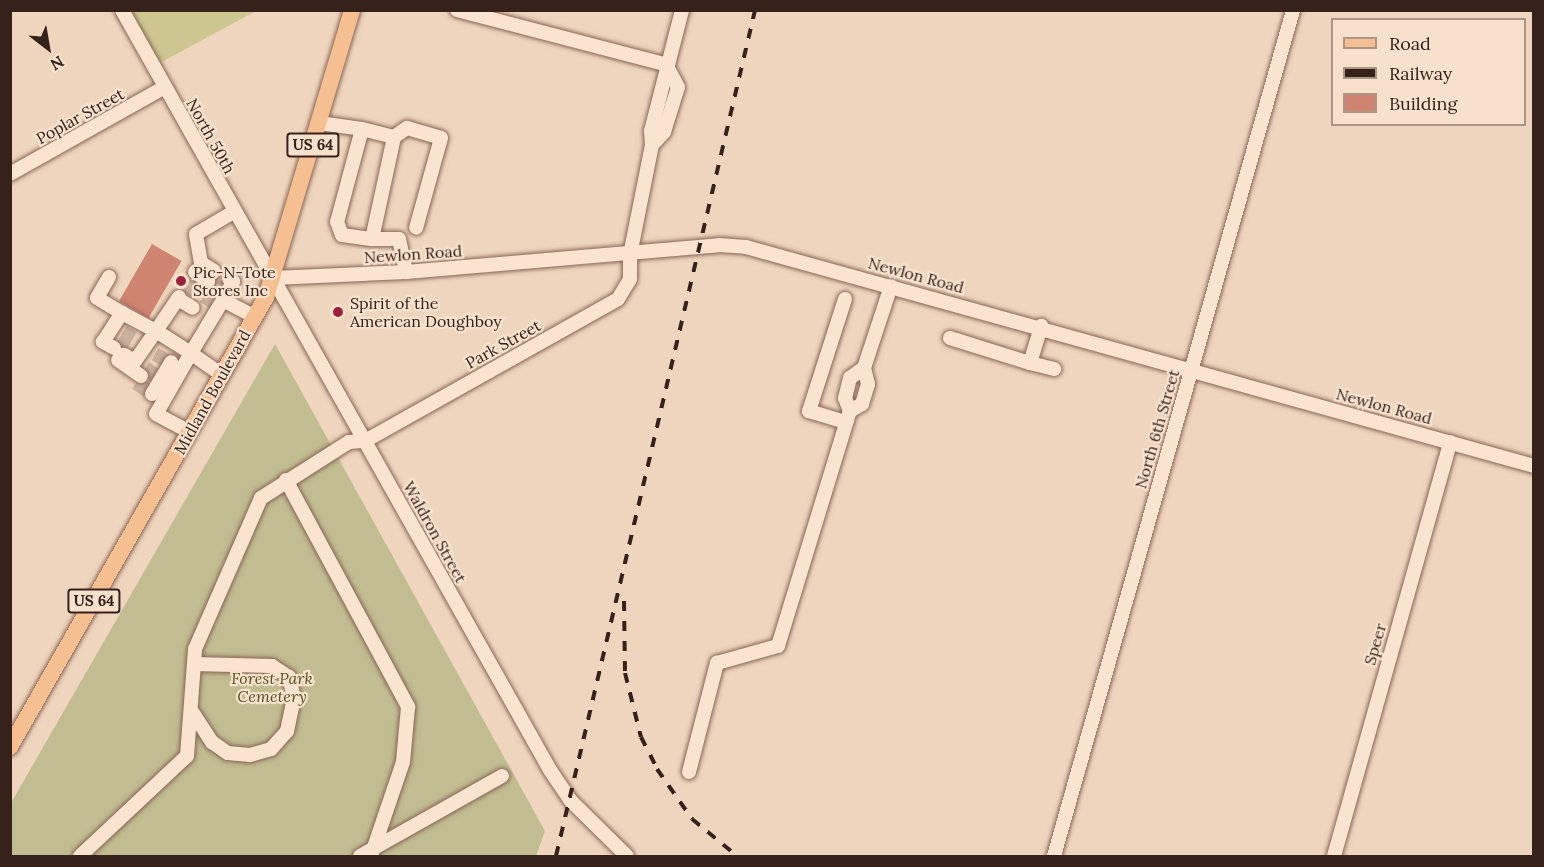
<!DOCTYPE html>
<html>
<head>
<meta charset="utf-8">
<style>
	body { margin:0 }
	#map { position:relative; width:1544px; height:867px; overflow:hidden; background:#efd5bd; font-family:Lora,serif }
	div>[style] { position:absolute }
	.green>* { inset:0; background:#cdc691 }
	.cemetery>* { inset:0; background:#c1bc91 }
	.building>* { inset:0; background:#cf8371; transform-origin:0 0 }
	.minor-tunnel>* { height:14px; margin-top:-7px; transform-origin:0; background:repeating-linear-gradient(90deg,#cab19d 0 14px,transparent 0 21px) }
	.roads { filter:drop-shadow(0 0 2px #886556) drop-shadow(0 0 2px #886556) }
	.minor>* { height:14px; margin:-7px; padding:0 7px; transform-origin:7px; border-radius:7px; background:#fae4d0 }
	.major>* { height:16px; margin:-8px; padding:0 8px; transform-origin:8px; border-radius:8px; background:#f5bf92 }
	.rail>* { height:4px; margin-top:-2px; transform-origin:0; background:repeating-linear-gradient(90deg,#36221b 0 10px,transparent 0 20px) }
	.dots>* { width:16px; height:16px; translate:-50% -50%; box-sizing:border-box; border:3px solid #f7e1cd; border-radius:50% }
	span { translate:-50% -50%; white-space:nowrap; text-align:center; line-height:1.15; -webkit-text-stroke:4.5px #f7e1cd; paint-order:stroke }
	.shield-label span { padding:2px 4px; background:#f7e1cd; border:2px solid; border-radius:4px; -webkit-text-stroke-width:0 }
	.shield-label { font-size:15px; color:#36221b; font-weight:700 }
	.street-label { font-size:16px; color:#36221b }
	.poi-label { font-size:16px; color:#36221b }
	.left { translate:0 -50%; text-align:left }
	.park-label { font-size:16px; color:#535421; font-style:italic }
	.frame { position:absolute; inset:0; border:12px solid #36221b; pointer-events:none }
	.legend { position:absolute; left:1331px; top:18px; width:195px; height:108px; box-sizing:border-box; background:#f7e1cd; border:2px solid #aa9586; margin:0; padding:8px 10px; list-style:none; font-size:18px; color:#36221b }
	.legend li { display:flex; align-items:center; gap:12px; height:30px }
	.legend b { width:30px; border:2px solid #aa9586 }
	.north { position:absolute; left:18px; top:18px; width:60px; height:60px; -webkit-text-stroke:4px #f7e1cd; paint-order:stroke; rotate:149deg; font-size:16px; font-weight:700; line-height:24px; text-align:center; color:#36221b }
	.north::after { content:''; display:block; margin:auto; width:21px; height:27px; background:#36221b; clip-path:polygon(50% 0,100% 100%,50% 72%,0 100%) }
</style>
</head>
<body>
<div id="map">
	<div class="green">
		<div style="clip-path:polygon(128px 11px,256px 11px,158px 64px)"></div>
	</div>
	<div class="cemetery">
		<div style="clip-path:polygon(275px 344px,545px 831px,536px 856px,11px 856px,11px 803px)"></div>
	</div>
	<div class="building">
		<div style="left:152px;top:244px;width:34px;height:66px;rotate:30deg"></div>
	</div>
	<div class="minor-tunnel">
		<div style="left:208px;top:281px;width:18px;rotate:29deg"></div>
		<div style="left:186px;top:285px;width:36px;rotate:32deg"></div>
		<div style="left:123px;top:332px;width:12px;rotate:31deg"></div>
		<div style="left:117px;top:342px;width:12px;rotate:31deg"></div>
		<div style="left:155px;top:354px;width:13px;rotate:29deg"></div>
		<div style="left:145px;top:368px;width:14px;rotate:34deg"></div>
		<div style="left:136px;top:383px;width:14px;rotate:34deg"></div>
	</div>
	<div class="roads">
		<div class="minor">
			<div style="left:122px;top:10px;width:872px;rotate:60.61deg"></div>
			<div style="left:550px;top:770px;width:37px;rotate:56deg"></div>
			<div style="left:571px;top:801px;width:78px;rotate:44.5deg"></div>
			<div style="left:457px;top:10px;width:218px;rotate:14.6deg"></div>
			<div style="left:319px;top:123px;width:43px;rotate:7.9deg"></div>
			<div style="left:394px;top:137px;width:16px;rotate:-35deg"></div>
			<div style="left:407px;top:128px;width:35px;rotate:16deg"></div>
			<div style="left:441px;top:138px;width:93px;rotate:105.5deg"></div>
			<div style="left:652px;top:145px;width:18px;rotate:-47deg"></div>
			<div style="left:664px;top:132px;width:47px;rotate:-72.7deg"></div>
			<div style="left:678px;top:87px;width:24px;rotate:-118deg"></div>
			<div style="left:10px;top:174px;width:178px;rotate:-29.3deg"></div>
			<div style="left:372px;top:239px;width:104px;rotate:-77.8deg"></div>
			<div style="left:394px;top:137px;width:33px;rotate:-166deg"></div>
			<div style="left:362px;top:129px;width:96px;rotate:105deg"></div>
			<div style="left:337px;top:222px;width:14px;rotate:69deg"></div>
			<div style="left:342px;top:235px;width:30px;rotate:8deg"></div>
			<div style="left:372px;top:239px;width:27px"></div>
			<div style="left:399px;top:239px;width:34px;rotate:78deg"></div>
			<div style="left:214px;top:271px;width:15px;rotate:-148deg"></div>
			<div style="left:201px;top:263px;width:29px;rotate:-100deg"></div>
			<div style="left:196px;top:234px;width:45px;rotate:-30.5deg"></div>
			<div style="left:195px;top:272px;width:16px;rotate:35deg"></div>
			<div style="left:109px;top:277px;width:24px;rotate:120deg"></div>
			<div style="left:97px;top:298px;width:29px;rotate:31deg"></div>
			<div style="left:273px;top:278px;width:133px;rotate:-2.6deg"></div>
			<div style="left:406px;top:272px;width:314px;rotate:-4.9deg"></div>
			<div style="left:719px;top:245px;width:27px;rotate:4deg"></div>
			<div style="left:746px;top:247px;width:818px;rotate:15.53deg"></div>
			<div style="left:179px;top:297px;width:41px;rotate:124.1deg"></div>
			<div style="left:156px;top:331px;width:41px;rotate:32.2deg"></div>
			<div style="left:191px;top:353px;width:70px;rotate:119.8deg"></div>
			<div style="left:156px;top:414px;width:38px;rotate:28deg"></div>
			<div style="left:178px;top:299px;width:17px;rotate:31deg"></div>
			<div style="left:845px;top:299px;width:118px;rotate:107.8deg"></div>
			<div style="left:809px;top:411px;width:39px;rotate:17deg"></div>
			<div style="left:223px;top:300px;width:21px;rotate:-61deg"></div>
			<div style="left:233px;top:282px;width:4px;rotate:-146deg"></div>
			<div style="left:950px;top:338px;width:84px;rotate:17.4deg"></div>
			<div style="left:1030px;top:363px;width:39px;rotate:-73deg"></div>
			<div style="left:114px;top:348px;width:13px;rotate:-151deg"></div>
			<div style="left:103px;top:342px;width:35px;rotate:-57deg"></div>
			<div style="left:122px;top:313px;width:38px;rotate:28deg"></div>
			<div style="left:156px;top:331px;width:37px;rotate:125deg"></div>
			<div style="left:135px;top:361px;width:13px;rotate:-151deg"></div>
			<div style="left:118px;top:360px;width:28px;rotate:35deg"></div>
			<div style="left:1030px;top:363px;width:25px;rotate:14deg"></div>
			<div style="left:222px;top:375px;width:38px;rotate:-145deg"></div>
			<div style="left:191px;top:353px;width:62px;rotate:-58.9deg"></div>
			<div style="left:223px;top:300px;width:36px;rotate:28deg"></div>
			<div style="left:152px;top:394px;width:37px;rotate:-59deg"></div>
			<div style="left:850px;top:411px;width:14px;rotate:-30deg"></div>
			<div style="left:862px;top:404px;width:21px;rotate:-73deg"></div>
			<div style="left:868px;top:384px;width:16px;rotate:-104deg"></div>
			<div style="left:286px;top:480px;width:258px;rotate:61.7deg"></div>
			<div style="left:408px;top:707px;width:55px;rotate:95.2deg"></div>
			<div style="left:403px;top:762px;width:99px;rotate:108.8deg"></div>
			<div style="left:193px;top:713px;width:35px;rotate:57deg"></div>
			<div style="left:212px;top:742px;width:19px;rotate:35deg"></div>
			<div style="left:228px;top:753px;width:22px;rotate:5deg"></div>
			<div style="left:250px;top:755px;width:22px;rotate:-16deg"></div>
			<div style="left:271px;top:749px;width:24px;rotate:-48deg"></div>
			<div style="left:287px;top:731px;width:34px;rotate:-78deg"></div>
			<div style="left:294px;top:698px;width:22px;rotate:-103deg"></div>
			<div style="left:289px;top:677px;width:20px;rotate:-147deg"></div>
			<div style="left:272px;top:666px;width:78px;rotate:-178.5deg"></div>
			<div style="left:689px;top:772px;width:113px;rotate:-75.6deg"></div>
			<div style="left:717px;top:663px;width:63px;rotate:-15.6deg"></div>
			<div style="left:778px;top:646px;width:246px;rotate:-73deg"></div>
			<div style="left:850px;top:411px;width:14px;rotate:-111deg"></div>
			<div style="left:845px;top:398px;width:21px;rotate:-76deg"></div>
			<div style="left:850px;top:378px;width:17px;rotate:-36deg"></div>
			<div style="left:864px;top:368px;width:86px;rotate:-71.8deg"></div>
			<div style="left:80px;top:856px;width:146px;rotate:-43.1deg"></div>
			<div style="left:187px;top:756px;width:107px;rotate:-85.7deg"></div>
			<div style="left:195px;top:649px;width:165px;rotate:-66.4deg"></div>
			<div style="left:261px;top:498px;width:104px;rotate:-32.5deg"></div>
			<div style="left:349px;top:442px;width:16px;rotate:-4deg"></div>
			<div style="left:365px;top:441px;width:290px;rotate:-29.3deg"></div>
			<div style="left:618px;top:299px;width:23px;rotate:-59deg"></div>
			<div style="left:630px;top:279px;width:24px;rotate:-90deg"></div>
			<div style="left:630px;top:255px;width:112px;rotate:-78.7deg"></div>
			<div style="left:652px;top:145px;width:14px;rotate:-94deg"></div>
			<div style="left:651px;top:131px;width:125px;rotate:-75.6deg"></div>
			<div style="left:360px;top:856px;width:163px;rotate:-29.4deg"></div>
			<div style="left:1054px;top:856px;width:879px;rotate:-74.22deg"></div>
			<div style="left:1334px;top:856px;width:430px;rotate:-74.3deg"></div>
		</div>
		<div class="major">
			<div style="left:10px;top:747px;width:518px;rotate:-60.36deg"></div>
			<div style="left:266px;top:297px;width:300px;rotate:-73.3deg"></div>
		</div>
	</div>
	<div class="rail">
		<div style="left:624px;top:601px;width:72px;rotate:89.2deg"></div>
		<div style="left:625px;top:673px;width:66px;rotate:76deg"></div>
		<div style="left:641px;top:737px;width:36px;rotate:63deg"></div>
		<div style="left:657px;top:769px;width:61px;rotate:55deg"></div>
		<div style="left:692px;top:819px;width:58px;rotate:39.4deg"></div>
		<div style="left:556px;top:856px;width:869px;rotate:-76.76deg"></div>
	</div>
	<div class="dots">
		<div style="left:181px;top:281px;background:#99233f"></div>
		<div style="left:338px;top:312px;background:#99233f"></div>
	</div>
	<div class="shield-label">
		<span style="left:313px;top:145px">US 64</span>
		<span style="left:94px;top:601px">US 64</span>
	</div>
	<div class="street-label">
		<span style="left:80px;top:116px;rotate:-29deg">Poplar Street</span>
		<span style="left:211px;top:136px;rotate:61deg">North 50th</span>
		<span style="left:413px;top:254px;rotate:-4deg">Newlon Road</span>
		<span style="left:916px;top:275px;rotate:15deg">Newlon Road</span>
		<span style="left:503px;top:344px;rotate:-29deg">Park Street</span>
		<span style="left:212px;top:392px;rotate:-61deg">Midland Boulevard</span>
		<span style="left:1384px;top:406px;rotate:15deg">Newlon Road</span>
		<span style="left:1157px;top:429px;rotate:-74deg">North 6th Street</span>
		<span style="left:435px;top:532px;rotate:61deg">Waldron Street</span>
		<span style="left:1375px;top:644px;rotate:-74deg">Speer</span>
	</div>
	<div class="poi-label">
		<span class="left" style="left:193px;top:281px">Pic-N-Tote<br>Stores Inc</span>
		<span class="left" style="left:350px;top:312px">Spirit of the<br>American Doughboy</span>
	</div>
	<div class="park-label">
		<span style="left:272px;top:687px">Forest Park<br>Cemetery</span>
	</div>
	<div class="frame"></div>
	<ul class="legend">
	<li><b style="height:8px;background:#f5bf92"></b>Road</li>
	<li><b style="height:8px;background:#36221b"></b>Railway</li>
	<li><b style="height:16px;background:#cf8371"></b>Building</li>
	</ul>
	<div class="north">N</div>
</div>
</body>
</html>
